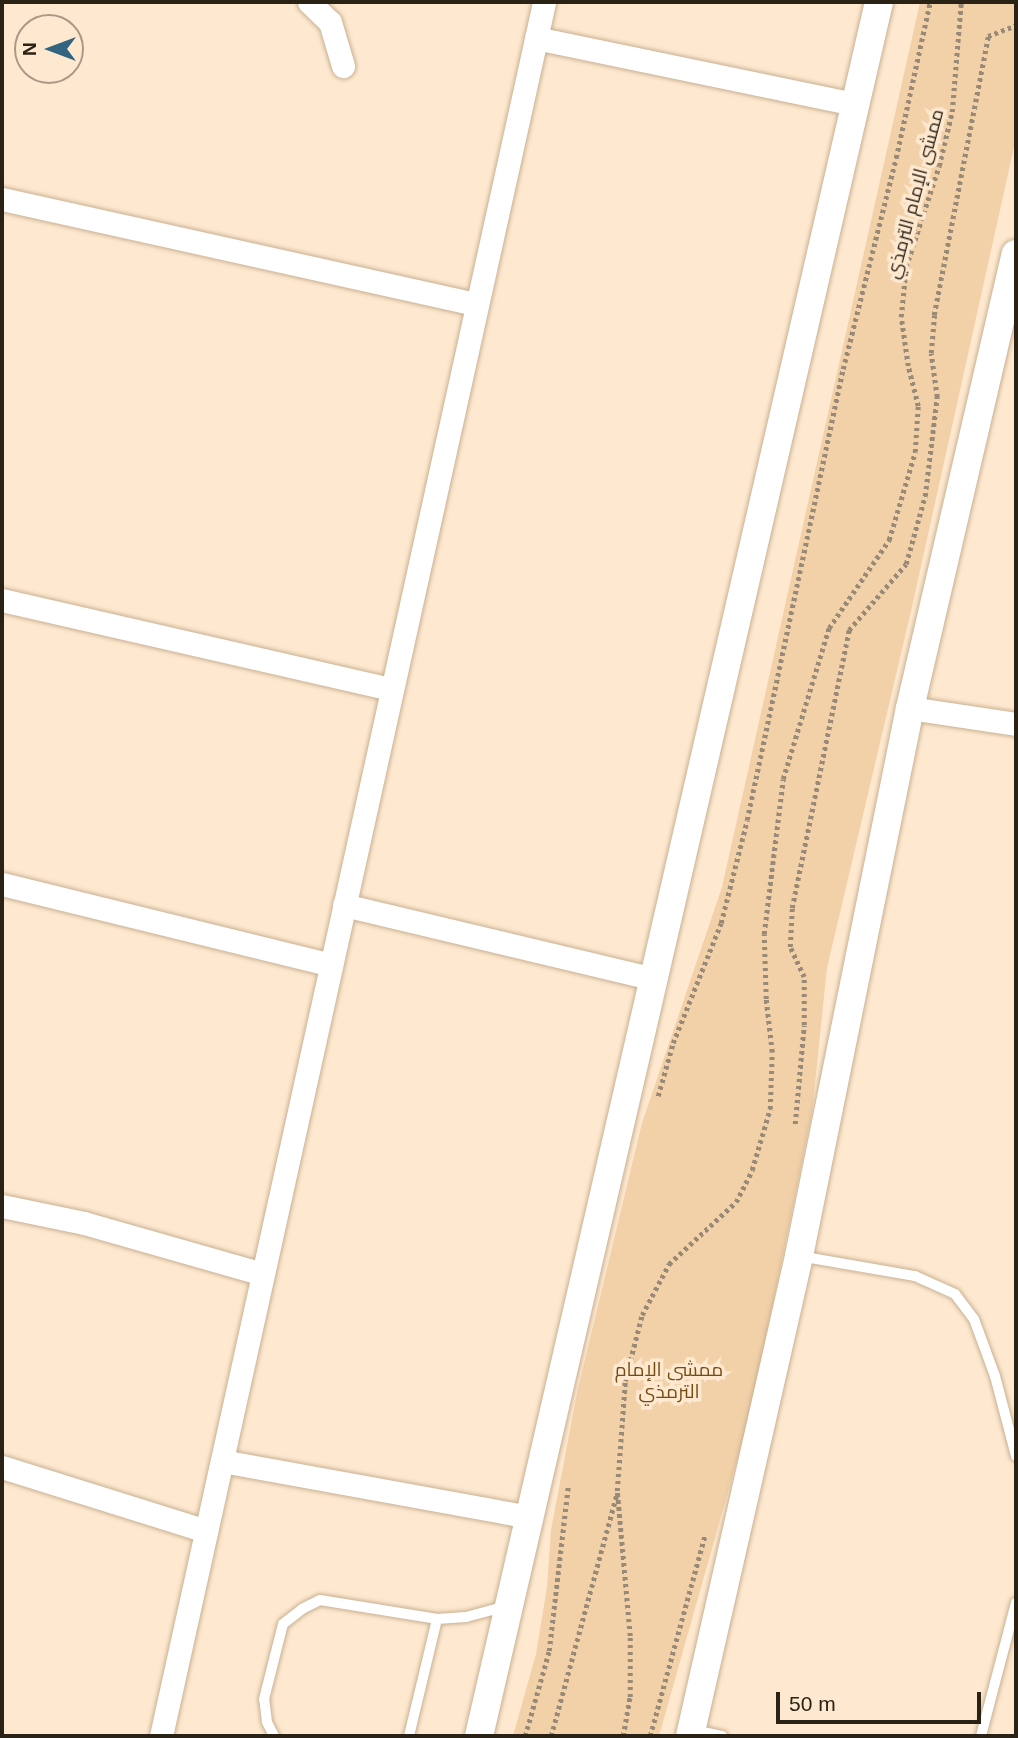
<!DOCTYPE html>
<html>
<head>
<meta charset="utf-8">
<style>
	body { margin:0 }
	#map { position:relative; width:1018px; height:1738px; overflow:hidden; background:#fee9d0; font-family:Arial,Cairo,sans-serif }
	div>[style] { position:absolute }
	.green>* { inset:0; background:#f2d1a9 }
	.path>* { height:4.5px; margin-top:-2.25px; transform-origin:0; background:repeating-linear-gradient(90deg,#998a77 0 3.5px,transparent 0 7px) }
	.roads { filter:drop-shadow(0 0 2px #c9b092) drop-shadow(0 0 2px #c9b092) }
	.service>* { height:10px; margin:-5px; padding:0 5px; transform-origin:5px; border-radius:5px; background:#fff }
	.minor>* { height:23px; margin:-11.5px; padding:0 11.5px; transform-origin:11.5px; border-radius:11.5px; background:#fff }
	.tertiary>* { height:28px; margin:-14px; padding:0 14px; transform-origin:14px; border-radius:14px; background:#fff }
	span { translate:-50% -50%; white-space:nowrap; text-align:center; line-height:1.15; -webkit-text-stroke:7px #fee9d0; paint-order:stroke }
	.street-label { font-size:19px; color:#2b2216 }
	.park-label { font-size:19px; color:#744d14 }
	.frame { position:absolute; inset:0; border:4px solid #2b2216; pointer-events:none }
	.north { position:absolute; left:14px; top:14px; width:70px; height:70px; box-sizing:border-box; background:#fee9d0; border:2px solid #aa9986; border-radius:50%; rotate:270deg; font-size:19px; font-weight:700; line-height:28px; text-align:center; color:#2b2216 }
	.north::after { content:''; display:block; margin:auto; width:24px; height:32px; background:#326482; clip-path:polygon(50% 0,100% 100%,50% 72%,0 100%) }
	.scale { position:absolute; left:776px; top:1692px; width:205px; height:32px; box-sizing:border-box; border:4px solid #2b2216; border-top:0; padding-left:9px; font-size:21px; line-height:24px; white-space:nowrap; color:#2b2216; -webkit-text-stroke:5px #fee9d0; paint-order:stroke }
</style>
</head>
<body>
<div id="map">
	<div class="green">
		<div style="clip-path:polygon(920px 2px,1016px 2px,1016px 138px,912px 607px,827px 968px,812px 1112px,752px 1407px,659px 1736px,513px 1736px,536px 1654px,547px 1587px,551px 1530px,577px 1393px,642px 1123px,722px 887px)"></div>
	</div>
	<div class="path">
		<div style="left:658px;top:1096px;width:55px;rotate:-74.2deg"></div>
		<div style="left:673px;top:1043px;width:129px;rotate:-68.2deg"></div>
		<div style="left:721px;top:923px;width:106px;rotate:-75.8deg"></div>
		<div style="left:747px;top:820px;width:461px;rotate:-78deg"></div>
		<div style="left:843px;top:369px;width:218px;rotate:-75.9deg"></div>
		<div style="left:896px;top:158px;width:160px;rotate:-77.7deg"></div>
		<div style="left:795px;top:1124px;width:99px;rotate:-84.8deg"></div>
		<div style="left:804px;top:1025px;width:48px;rotate:-90deg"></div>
		<div style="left:804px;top:977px;width:33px;rotate:-115deg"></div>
		<div style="left:790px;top:947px;width:39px;rotate:-87deg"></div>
		<div style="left:792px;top:908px;width:284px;rotate:-78.4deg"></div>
		<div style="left:849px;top:630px;width:87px;rotate:-49.2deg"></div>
		<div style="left:906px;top:564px;width:71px;rotate:-74.4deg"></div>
		<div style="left:925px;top:496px;width:100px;rotate:-83.1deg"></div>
		<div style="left:937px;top:397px;width:44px;rotate:-97.8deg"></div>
		<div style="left:931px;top:353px;width:38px;rotate:-85deg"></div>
		<div style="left:934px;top:315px;width:284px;rotate:-79deg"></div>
		<div style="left:988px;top:36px;width:30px;rotate:-21deg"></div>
		<div style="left:525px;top:1736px;width:88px;rotate:-74.2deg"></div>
		<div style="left:549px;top:1651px;width:166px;rotate:-83.4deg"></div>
		<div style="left:551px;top:1736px;width:249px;rotate:-74.8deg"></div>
		<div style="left:623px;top:1736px;width:40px;rotate:-80deg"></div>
		<div style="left:630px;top:1697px;width:61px;rotate:-90deg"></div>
		<div style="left:630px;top:1636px;width:146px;rotate:-95.1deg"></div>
		<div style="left:617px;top:1491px;width:110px;rotate:-85.8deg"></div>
		<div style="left:625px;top:1381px;width:68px;rotate:-75.6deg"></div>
		<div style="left:642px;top:1315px;width:58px;rotate:-62.1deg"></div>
		<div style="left:669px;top:1264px;width:91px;rotate:-42.8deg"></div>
		<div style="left:736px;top:1202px;width:36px;rotate:-63deg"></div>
		<div style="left:752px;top:1170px;width:64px;rotate:-73.6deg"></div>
		<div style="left:770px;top:1109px;width:57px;rotate:-88deg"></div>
		<div style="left:772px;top:1052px;width:53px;rotate:-96.5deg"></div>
		<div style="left:766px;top:999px;width:65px;rotate:-91.8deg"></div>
		<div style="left:764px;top:934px;width:156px;rotate:-83deg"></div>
		<div style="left:783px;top:779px;width:158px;rotate:-73.1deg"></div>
		<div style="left:829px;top:628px;width:107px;rotate:-55.7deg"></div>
		<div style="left:889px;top:540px;width:92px;rotate:-73.5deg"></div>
		<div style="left:915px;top:452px;width:46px;rotate:-86.3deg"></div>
		<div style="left:918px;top:406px;width:41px;rotate:-104deg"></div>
		<div style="left:908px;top:366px;width:49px;rotate:-98.1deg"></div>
		<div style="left:901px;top:317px;width:50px;rotate:-84.3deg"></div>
		<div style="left:906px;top:267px;width:106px;rotate:-71.9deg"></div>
		<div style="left:939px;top:166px;width:56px;rotate:-76.5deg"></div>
		<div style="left:952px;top:112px;width:110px;rotate:-85.3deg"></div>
		<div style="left:650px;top:1736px;width:208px;rotate:-74.7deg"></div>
	</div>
	<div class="roads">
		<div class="service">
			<div style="left:799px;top:1256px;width:118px;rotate:9.8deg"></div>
			<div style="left:915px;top:1276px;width:44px;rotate:24.2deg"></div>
			<div style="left:955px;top:1294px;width:31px;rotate:53deg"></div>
			<div style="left:974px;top:1319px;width:61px;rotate:69.8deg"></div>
			<div style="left:995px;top:1376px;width:83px;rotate:75.3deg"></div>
			<div style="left:694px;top:1730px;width:29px;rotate:12deg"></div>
			<div style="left:274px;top:1736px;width:16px;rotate:-117deg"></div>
			<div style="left:267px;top:1722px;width:23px;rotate:-97deg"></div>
			<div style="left:264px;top:1699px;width:77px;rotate:-75.8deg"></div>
			<div style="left:283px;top:1624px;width:24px;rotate:-38deg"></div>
			<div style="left:302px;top:1609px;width:20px;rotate:-27deg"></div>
			<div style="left:320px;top:1600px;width:119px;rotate:9.2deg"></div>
			<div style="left:437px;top:1619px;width:29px;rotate:-4deg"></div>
			<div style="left:466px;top:1617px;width:42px;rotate:-15deg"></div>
			<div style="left:409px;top:1736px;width:120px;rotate:-76.5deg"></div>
			<div style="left:981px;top:1736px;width:138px;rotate:-75.3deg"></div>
		</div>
		<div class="minor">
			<div style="left:309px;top:2px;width:29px;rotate:44deg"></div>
			<div style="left:330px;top:22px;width:46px;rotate:73.5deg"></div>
			<div style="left:536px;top:38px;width:327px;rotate:11.7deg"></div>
			<div style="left:2px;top:199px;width:486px;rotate:12.5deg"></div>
			<div style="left:2px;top:600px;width:400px;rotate:12.9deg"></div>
			<div style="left:910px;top:708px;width:107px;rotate:8.6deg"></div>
			<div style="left:2px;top:884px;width:339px;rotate:13.8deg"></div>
			<div style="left:344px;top:905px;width:319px;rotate:13.4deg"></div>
			<div style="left:2px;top:1206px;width:84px;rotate:11.7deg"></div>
			<div style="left:84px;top:1223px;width:186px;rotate:15.9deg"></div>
			<div style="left:222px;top:1461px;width:313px;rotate:10.3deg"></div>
			<div style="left:2px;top:1467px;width:214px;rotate:17.4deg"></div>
			<div style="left:161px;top:1736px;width:1776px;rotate:-77.54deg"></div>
		</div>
		<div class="tertiary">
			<div style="left:479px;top:1736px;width:1780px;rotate:-77.01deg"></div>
			<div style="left:690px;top:1736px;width:492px;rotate:-77.2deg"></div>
			<div style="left:799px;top:1256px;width:559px;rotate:-78.55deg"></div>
			<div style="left:910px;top:708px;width:466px;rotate:-76.9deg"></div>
		</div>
	</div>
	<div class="street-label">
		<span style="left:915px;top:194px;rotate:-75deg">ممشى الإمام الترمذي</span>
	</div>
	<div class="park-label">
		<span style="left:669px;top:1381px">ممشى الإمام<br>الترمذي</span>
	</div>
	<div class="frame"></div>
	<div class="north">N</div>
	<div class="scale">50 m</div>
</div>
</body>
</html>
